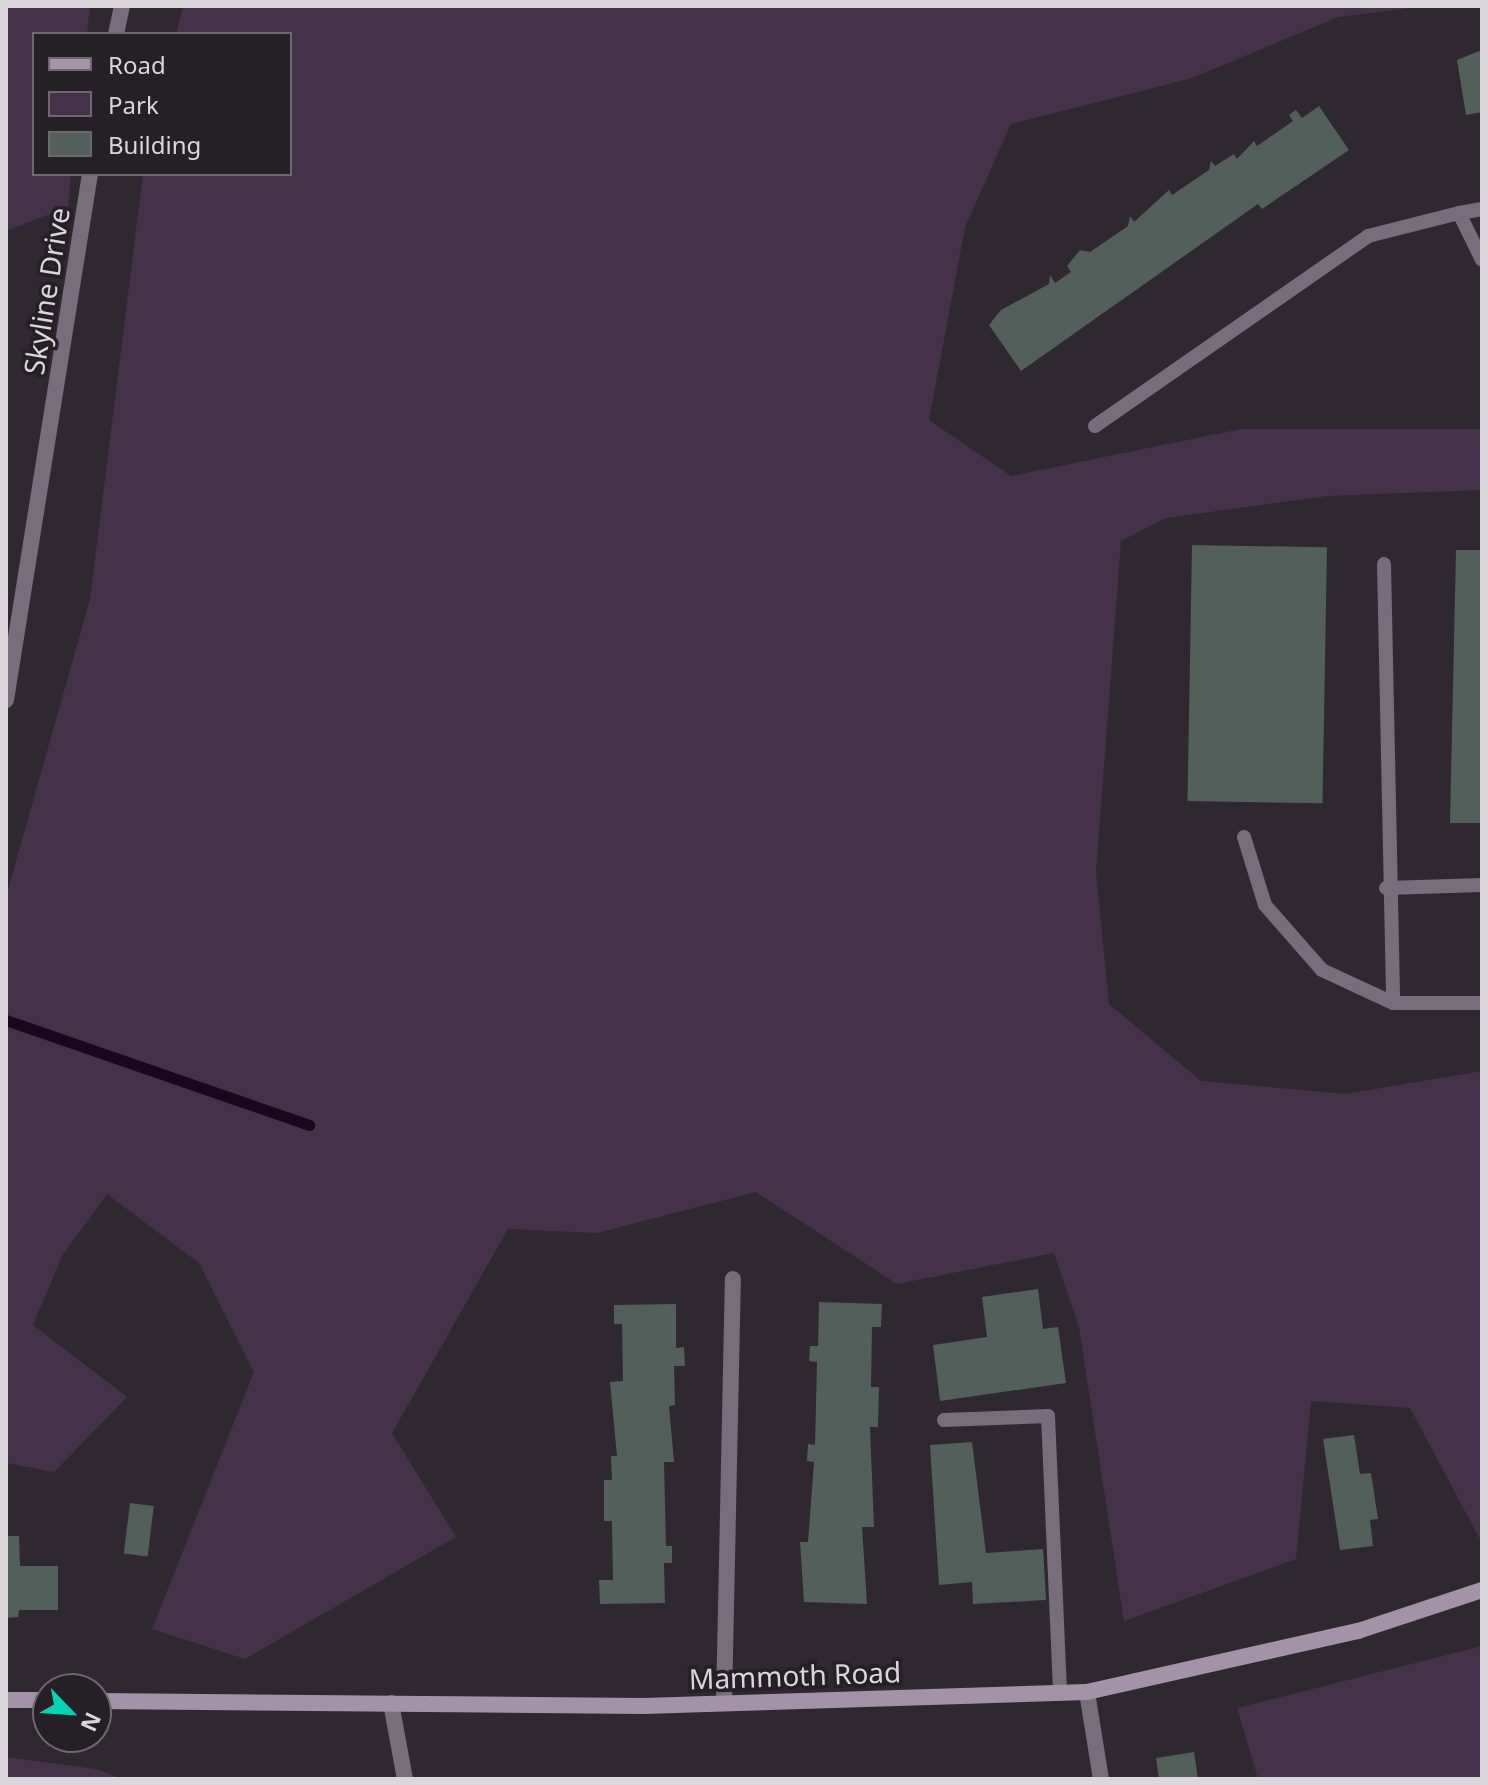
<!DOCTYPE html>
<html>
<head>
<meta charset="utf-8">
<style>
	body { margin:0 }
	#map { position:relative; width:1488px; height:1785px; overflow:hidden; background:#2f2830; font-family:"Noto Sans",sans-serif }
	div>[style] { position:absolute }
	.green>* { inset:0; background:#45324a }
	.stream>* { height:11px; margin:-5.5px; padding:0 5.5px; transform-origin:5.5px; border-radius:5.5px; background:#1a071f }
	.building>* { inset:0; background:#525f5b; transform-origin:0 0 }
	.service>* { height:14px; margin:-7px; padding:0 7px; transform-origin:7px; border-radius:7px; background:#786d7a }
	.minor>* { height:16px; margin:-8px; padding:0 8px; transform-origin:8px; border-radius:8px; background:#786d7a }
	.secondary>* { height:16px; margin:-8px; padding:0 8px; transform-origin:8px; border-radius:8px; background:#a493a8 }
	span { translate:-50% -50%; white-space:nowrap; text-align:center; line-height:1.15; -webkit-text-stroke:7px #251f26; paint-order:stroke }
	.street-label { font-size:28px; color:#dad6db }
	.frame { position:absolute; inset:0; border:8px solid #dad6db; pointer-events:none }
	.legend { position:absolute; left:32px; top:32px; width:260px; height:144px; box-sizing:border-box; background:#251f26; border:2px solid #6d686e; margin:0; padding:10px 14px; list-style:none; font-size:24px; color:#dad6db }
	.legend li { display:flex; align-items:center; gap:16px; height:40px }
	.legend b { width:40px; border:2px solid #6d686e }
	.north { position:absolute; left:32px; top:1673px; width:80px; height:80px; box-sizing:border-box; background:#251f26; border:2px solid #6d686e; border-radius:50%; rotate:115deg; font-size:22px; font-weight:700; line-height:32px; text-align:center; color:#dad6db }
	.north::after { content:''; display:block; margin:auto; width:28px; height:36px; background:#00d5b7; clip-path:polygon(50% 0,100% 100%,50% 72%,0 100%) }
</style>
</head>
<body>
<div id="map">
	<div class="green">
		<div style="clip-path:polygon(6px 6px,90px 6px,87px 34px,34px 34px,34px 174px,71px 174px,68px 207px,6px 231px)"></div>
		<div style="clip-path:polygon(183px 6px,1427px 6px,1338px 17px,1192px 78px,1011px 124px,965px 227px,929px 420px,1011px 476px,1241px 429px,1482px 429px,1482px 490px,1327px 496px,1166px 518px,1121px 541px,1096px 872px,1109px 1004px,1201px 1081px,1346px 1094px,1482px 1071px,1482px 1543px,1410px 1408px,1311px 1401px,1296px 1559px,1124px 1621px,1079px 1327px,1054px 1253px,897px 1284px,756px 1192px,597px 1233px,508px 1229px,392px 1433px,456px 1537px,245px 1659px,152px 1629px,254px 1372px,199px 1263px,107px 1194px,62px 1256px,33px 1325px,127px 1397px,54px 1472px,6px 1463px,6px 897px,90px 599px,143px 174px,290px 174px,290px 34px,176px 34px)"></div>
		<div style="clip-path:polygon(1482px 1646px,1482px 1779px,1258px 1779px,1237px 1708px)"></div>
		<div style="clip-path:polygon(6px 1757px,96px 1769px,122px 1779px,6px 1779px)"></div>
	</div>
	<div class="stream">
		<div style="left:6px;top:1020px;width:321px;rotate:19.1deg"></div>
	</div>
	<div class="building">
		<div style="clip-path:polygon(1482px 50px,1482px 112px,1466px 115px,1457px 60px)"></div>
		<div style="clip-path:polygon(1319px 106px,1349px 150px,1262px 209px,1258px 204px,1021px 371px,989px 325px,1001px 310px,1049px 284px,1050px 275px,1055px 283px,1071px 272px,1067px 266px,1080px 250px,1090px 252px,1128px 226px,1130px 216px,1134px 222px,1169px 190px,1172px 195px,1209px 170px,1211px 161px,1215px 166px,1234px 154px,1237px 159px,1254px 141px,1257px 146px,1293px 121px,1289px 115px,1296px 110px,1302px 118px)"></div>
		<div style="left:1192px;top:545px;width:135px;height:256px;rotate:1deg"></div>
		<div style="clip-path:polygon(1456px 550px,1482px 550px,1482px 823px,1450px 823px)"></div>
		<div style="clip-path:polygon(1038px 1289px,1043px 1329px,1058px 1327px,1066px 1383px,940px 1401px,933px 1345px,987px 1337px,982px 1297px)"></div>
		<div style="clip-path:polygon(819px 1302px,882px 1304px,881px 1327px,872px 1327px,871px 1387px,879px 1387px,878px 1427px,870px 1427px,874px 1527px,862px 1527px,867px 1604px,804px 1602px,800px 1542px,808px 1542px,814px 1462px,807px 1461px,808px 1444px,815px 1445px,817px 1362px,809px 1361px,810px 1346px,818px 1346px)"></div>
		<div style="clip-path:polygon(676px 1304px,676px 1348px,684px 1347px,685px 1366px,674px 1366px,675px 1405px,669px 1406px,674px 1462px,664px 1462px,666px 1546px,672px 1546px,672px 1563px,664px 1563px,665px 1603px,600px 1604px,599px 1580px,613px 1580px,612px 1521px,604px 1521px,604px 1480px,612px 1480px,611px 1456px,617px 1456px,610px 1382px,623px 1381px,622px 1324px,614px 1324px,614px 1305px)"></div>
		<div style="clip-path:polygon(1354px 1435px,1360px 1474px,1371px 1473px,1378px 1519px,1370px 1520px,1373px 1546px,1340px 1550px,1323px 1439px)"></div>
		<div style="clip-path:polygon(972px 1442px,986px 1553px,1043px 1549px,1046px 1600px,973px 1604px,972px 1582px,939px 1585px,930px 1445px)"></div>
		<div style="left:130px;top:1503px;width:24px;height:51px;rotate:7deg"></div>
		<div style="clip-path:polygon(6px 1536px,19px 1536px,20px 1566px,58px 1566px,58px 1610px,19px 1610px,18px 1617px,6px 1618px)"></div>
		<div style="clip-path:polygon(1194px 1752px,1198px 1779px,1159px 1779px,1156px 1758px)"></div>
	</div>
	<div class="service">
		<div style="left:1482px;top:209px;width:23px;rotate:170deg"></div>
		<div style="left:1459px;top:213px;width:52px;rotate:63.9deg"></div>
		<div style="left:1095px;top:426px;width:333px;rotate:-34.8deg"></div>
		<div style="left:1368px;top:236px;width:94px;rotate:-14.2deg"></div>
		<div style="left:1384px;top:564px;width:439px;rotate:88.8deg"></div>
		<div style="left:1244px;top:837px;width:71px;rotate:72.8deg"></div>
		<div style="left:1265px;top:905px;width:86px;rotate:48.8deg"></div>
		<div style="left:1322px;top:970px;width:78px;rotate:24.9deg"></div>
		<div style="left:1393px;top:1003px;width:89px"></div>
		<div style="left:1386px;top:888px;width:96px;rotate:-1.8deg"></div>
		<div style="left:944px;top:1420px;width:104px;rotate:-2.2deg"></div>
		<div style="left:1048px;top:1416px;width:277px;rotate:87.5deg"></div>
	</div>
	<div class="minor">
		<div style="left:116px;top:34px;width:29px;rotate:-78deg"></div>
		<div style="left:6px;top:700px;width:533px;rotate:-80.93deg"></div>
		<div style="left:1087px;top:1692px;width:88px;rotate:80.9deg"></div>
		<div style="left:391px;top:1703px;width:77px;rotate:79.6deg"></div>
		<div style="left:724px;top:1703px;width:424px;rotate:-88.8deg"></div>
	</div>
	<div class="secondary">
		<div style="left:6px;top:1700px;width:42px"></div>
		<div style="left:96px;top:1701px;width:547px;rotate:0.52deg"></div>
		<div style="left:643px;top:1706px;width:444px;rotate:-1.8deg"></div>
		<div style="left:1087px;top:1692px;width:278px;rotate:-12.7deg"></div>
		<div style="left:1358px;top:1631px;width:131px;rotate:-18.3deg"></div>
	</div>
	<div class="street-label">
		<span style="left:46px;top:291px;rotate:-81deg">Skyline Drive</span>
		<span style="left:795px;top:1675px;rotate:-2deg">Mammoth Road</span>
	</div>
	<div class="frame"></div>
	<ul class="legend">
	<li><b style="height:10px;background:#a493a8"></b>Road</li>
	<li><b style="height:22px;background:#45324a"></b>Park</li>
	<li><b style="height:22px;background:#525f5b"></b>Building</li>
	</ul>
	<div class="north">N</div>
</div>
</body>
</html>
